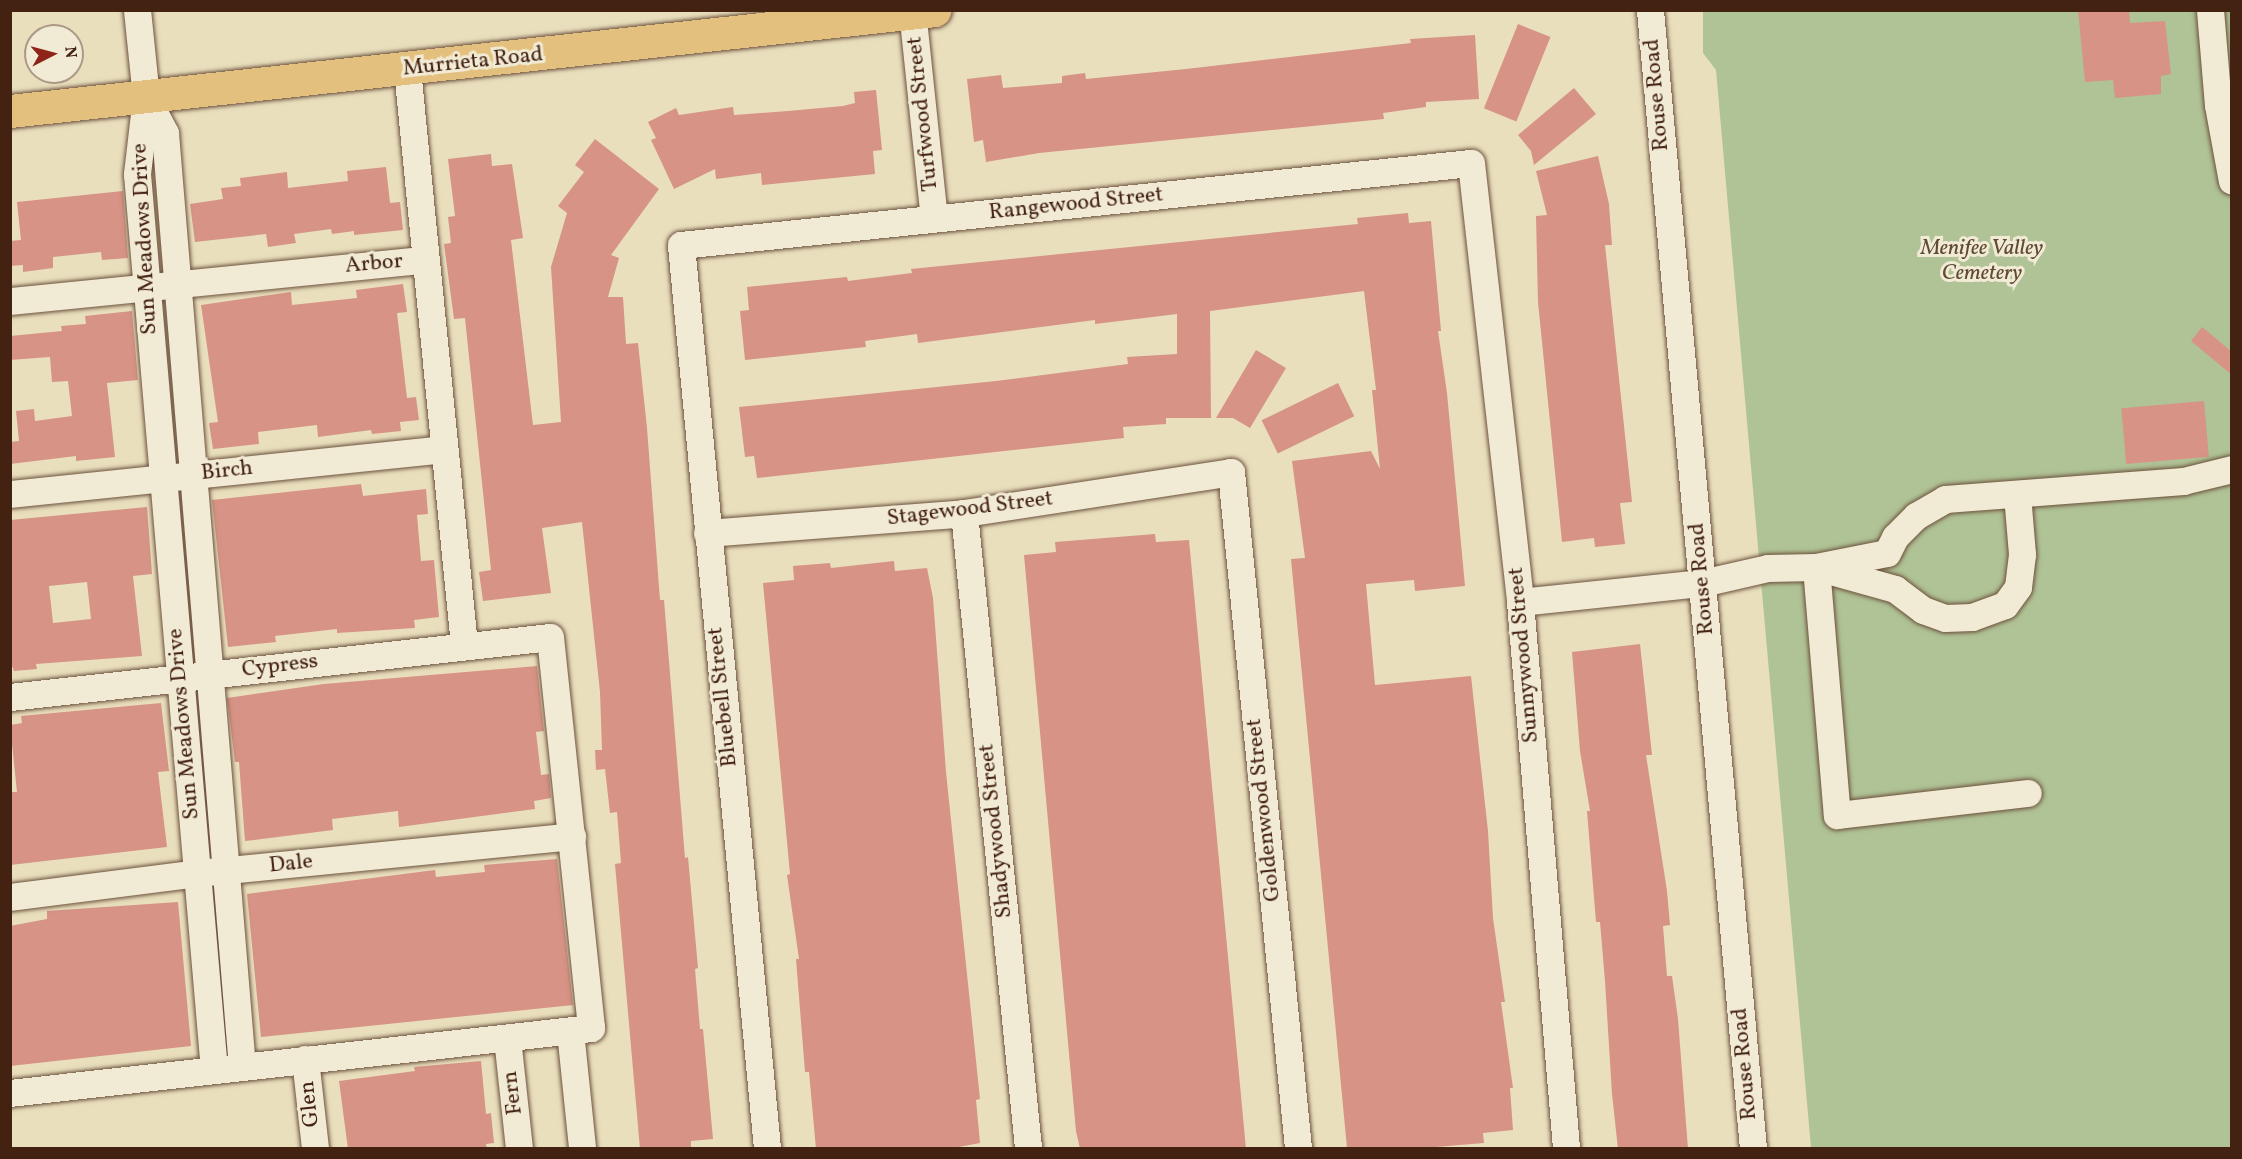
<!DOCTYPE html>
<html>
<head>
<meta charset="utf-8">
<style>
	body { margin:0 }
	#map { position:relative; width:2242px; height:1159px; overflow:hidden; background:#e9dfbd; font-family:Vollkorn,serif }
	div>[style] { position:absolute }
	.green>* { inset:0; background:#b0c396 }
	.building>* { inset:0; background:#d69386; transform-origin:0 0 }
	.roads { filter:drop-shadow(0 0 2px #6d513d) drop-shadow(0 0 2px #6d513d) }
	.minor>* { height:27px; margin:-13.5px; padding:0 13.5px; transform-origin:13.5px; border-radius:13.5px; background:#f1ead4 }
	.major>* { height:33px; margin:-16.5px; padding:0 16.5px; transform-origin:16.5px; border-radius:16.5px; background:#e4c07e }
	span { translate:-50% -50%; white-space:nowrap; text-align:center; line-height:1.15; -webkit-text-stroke:6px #f1ead4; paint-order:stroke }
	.street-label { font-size:22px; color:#442212 }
	.park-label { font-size:22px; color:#5f4a33; font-style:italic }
	.frame { position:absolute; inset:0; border:12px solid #442212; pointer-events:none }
	.north { position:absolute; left:24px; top:24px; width:60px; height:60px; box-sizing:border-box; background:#f1ead4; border:2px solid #ac9a86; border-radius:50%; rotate:84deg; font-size:16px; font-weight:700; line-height:24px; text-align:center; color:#442212 }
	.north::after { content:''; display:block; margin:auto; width:21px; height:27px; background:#8f2418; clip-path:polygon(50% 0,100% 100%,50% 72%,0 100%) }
</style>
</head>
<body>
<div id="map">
	<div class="green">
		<div style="clip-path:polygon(1703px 10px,2231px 11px,2231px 1148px,1811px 1148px,1716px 70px,1703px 53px)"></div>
	</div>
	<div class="building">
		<div style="clip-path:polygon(2078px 10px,2129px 10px,2130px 23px,2165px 21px,2171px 74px,2161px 76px,2161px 94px,2115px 98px,2113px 80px,2085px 82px)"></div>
		<div style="left:1518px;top:24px;width:35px;height:91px;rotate:22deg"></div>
		<div style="clip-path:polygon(1475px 35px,1479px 99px,1426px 102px,1426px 107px,1383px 113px,1384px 119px,1039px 153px,986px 162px,983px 140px,974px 142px,967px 79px,1001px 75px,1003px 88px,1062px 83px,1062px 76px,1085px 73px,1086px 79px,1186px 69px,1411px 43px,1410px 39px)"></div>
		<div style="clip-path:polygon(1574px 88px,1596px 114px,1534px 165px,1531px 151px,1518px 135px)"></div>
		<div style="clip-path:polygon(876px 90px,882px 150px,873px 151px,875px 174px,762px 185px,761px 173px,716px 179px,715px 169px,674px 189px,651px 140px,656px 138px,648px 122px,676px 108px,679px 115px,733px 107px,734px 115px,788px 111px,843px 106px,855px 103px,854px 92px)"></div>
		<div style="clip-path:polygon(595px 139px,659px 189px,611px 255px,619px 258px,608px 297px,623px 297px,626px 344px,638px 343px,647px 428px,660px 600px,664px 600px,685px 858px,688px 857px,698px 968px,695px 969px,700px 1029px,703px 1029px,713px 1139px,691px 1141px,691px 1149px,640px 1149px,615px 864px,621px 863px,617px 812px,610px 813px,605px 769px,596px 770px,595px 750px,602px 750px,600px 692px,582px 522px,542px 528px,551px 593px,483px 601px,479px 572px,491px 570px,465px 318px,454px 319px,444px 244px,451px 243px,448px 217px,455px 216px,448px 159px,491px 154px,492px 166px,512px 164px,523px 238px,511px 240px,533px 425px,561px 422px,551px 267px,567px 213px,558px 206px,584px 172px,575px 165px)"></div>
		<div style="clip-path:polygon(1598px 156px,1609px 204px,1612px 245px,1605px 245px,1632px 502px,1620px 503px,1625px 544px,1595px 547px,1594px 538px,1562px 542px,1538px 302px,1536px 216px,1547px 215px,1536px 171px)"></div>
		<div style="clip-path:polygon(386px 167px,390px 203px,400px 202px,403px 230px,354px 235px,354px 231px,332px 234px,331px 229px,294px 234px,296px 243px,268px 247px,266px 234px,195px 242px,190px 204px,223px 199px,221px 188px,241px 186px,240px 178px,287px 172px,288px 188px,348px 181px,347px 171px)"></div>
		<div style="clip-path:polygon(123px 191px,128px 258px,102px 260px,101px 252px,53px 257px,53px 268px,23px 272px,23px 265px,10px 266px,10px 241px,21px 240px,17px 202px)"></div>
		<div style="clip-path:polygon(1408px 213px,1409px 223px,1431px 221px,1441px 331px,1438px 331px,1447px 393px,1465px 586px,1415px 591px,1414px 580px,1366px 584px,1375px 685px,1471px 676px,1488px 831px,1493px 918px,1505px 1002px,1501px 1002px,1513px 1088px,1510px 1088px,1513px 1130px,1483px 1133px,1484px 1143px,1411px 1149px,1347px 1148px,1291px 559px,1305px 558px,1292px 461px,1371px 451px,1380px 469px,1372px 390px,1376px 390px,1364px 291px,1210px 311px,1211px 418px,1166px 418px,1166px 424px,1123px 427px,1124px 438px,757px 478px,754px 456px,745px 457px,739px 407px,996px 381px,1128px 364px,1127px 357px,1177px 354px,1177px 314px,1095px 324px,1095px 320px,918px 343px,917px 334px,865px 341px,866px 347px,745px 360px,740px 311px,749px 310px,747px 287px,847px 277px,848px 281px,912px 273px,911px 269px,1358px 224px,1357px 218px)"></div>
		<div style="clip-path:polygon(403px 284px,407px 312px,397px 313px,407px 398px,416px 397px,419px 420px,400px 422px,401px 431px,372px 434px,371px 430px,318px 437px,317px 425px,258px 432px,259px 444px,213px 449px,209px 423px,218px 422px,201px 305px,291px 292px,292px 305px,357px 298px,356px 290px)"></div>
		<div style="clip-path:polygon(132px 311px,138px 380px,107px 383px,115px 457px,76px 461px,76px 456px,10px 464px,10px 442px,19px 441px,16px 411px,34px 409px,35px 421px,72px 416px,68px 381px,52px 382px,50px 357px,10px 360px,10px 336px,62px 331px,61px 326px,86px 324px,85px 316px)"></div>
		<div style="clip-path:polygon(2202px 327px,2232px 352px,2232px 375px,2191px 341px)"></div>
		<div style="clip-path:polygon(1256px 350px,1286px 368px,1250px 428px,1233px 418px,1216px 418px)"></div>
		<div style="left:1338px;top:383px;width:37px;height:85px;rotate:64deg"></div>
		<div style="left:2204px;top:401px;width:56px;height:83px;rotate:85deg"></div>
		<div style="clip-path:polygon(361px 484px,363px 496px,426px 489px,428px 514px,417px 515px,421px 561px,434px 560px,439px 617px,414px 620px,415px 628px,337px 633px,337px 629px,275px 636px,276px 642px,228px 647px,212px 500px)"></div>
		<div style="clip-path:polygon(evenodd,147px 507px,152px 574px,133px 576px,142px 656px,36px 664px,37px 669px,14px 671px,10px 661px,10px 520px,147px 507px,87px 582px,91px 619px,53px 623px,49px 586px,87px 582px)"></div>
		<div style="clip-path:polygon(1155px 534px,1156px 542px,1189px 540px,1246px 1149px,1080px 1149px,1076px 1131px,1024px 555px,1056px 552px,1055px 542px)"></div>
		<div style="clip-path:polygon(894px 561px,895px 571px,927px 568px,933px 598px,946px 772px,980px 1099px,976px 1100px,980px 1143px,948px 1149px,816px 1149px,809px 1072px,805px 1072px,796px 959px,799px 959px,787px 875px,790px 874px,763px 583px,794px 580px,793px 566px,830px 563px,831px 568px)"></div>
		<div style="clip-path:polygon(1640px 644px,1652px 755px,1646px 755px,1667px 891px,1670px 925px,1663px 926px,1667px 976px,1672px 976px,1678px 1019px,1688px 1149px,1618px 1149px,1612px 1094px,1605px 981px,1600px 922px,1596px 922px,1587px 811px,1590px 811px,1580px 751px,1572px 652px)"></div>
		<div style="clip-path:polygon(537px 666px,544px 731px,536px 732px,541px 775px,549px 774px,551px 798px,534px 801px,535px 809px,399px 827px,398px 811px,332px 819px,333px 830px,245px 841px,239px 762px,235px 762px,227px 698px,324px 684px)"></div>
		<div style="clip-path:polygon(161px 703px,169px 771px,158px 772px,167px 847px,10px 865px,10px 792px,17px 792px,10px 725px,22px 723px,21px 716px)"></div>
		<div style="clip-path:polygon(557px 859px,573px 1005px,261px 1037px,247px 894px,435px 870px,436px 877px,485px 872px,484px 865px)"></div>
		<div style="clip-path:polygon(178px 902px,191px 1046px,10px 1066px,10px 926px,47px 919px,47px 911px)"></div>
		<div style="clip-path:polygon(481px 1061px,486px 1114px,491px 1113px,494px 1143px,486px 1144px,487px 1149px,348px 1149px,339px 1081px,415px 1071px,414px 1067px)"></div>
	</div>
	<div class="roads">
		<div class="minor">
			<div style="left:137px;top:10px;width:87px;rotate:84.1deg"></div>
			<div style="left:146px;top:97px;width:78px;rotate:96.7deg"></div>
			<div style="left:137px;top:174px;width:899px;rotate:85.09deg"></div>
			<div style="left:912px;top:10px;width:209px;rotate:84deg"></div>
			<div style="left:1650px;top:10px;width:1143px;rotate:84.83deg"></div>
			<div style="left:2210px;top:10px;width:95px;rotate:85.2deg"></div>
			<div style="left:2218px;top:105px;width:77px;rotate:79.6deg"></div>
			<div style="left:407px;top:69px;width:579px;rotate:84.35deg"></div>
			<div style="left:146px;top:97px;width:41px;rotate:62.2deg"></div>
			<div style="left:165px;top:133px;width:937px;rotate:85.29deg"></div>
			<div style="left:10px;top:301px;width:416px;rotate:-5.7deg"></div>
			<div style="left:10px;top:494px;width:436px;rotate:-5.9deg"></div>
			<div style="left:964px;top:513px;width:638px;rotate:84.24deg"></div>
			<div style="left:707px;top:533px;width:258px;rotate:-4.4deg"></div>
			<div style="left:964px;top:513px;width:270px;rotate:-8.7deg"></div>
			<div style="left:1231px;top:472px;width:679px;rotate:84.34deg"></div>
			<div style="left:1816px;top:567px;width:249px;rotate:85.2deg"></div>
			<div style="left:1837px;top:815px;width:192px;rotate:-6.6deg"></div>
			<div style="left:1820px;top:568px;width:78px;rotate:15.6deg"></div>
			<div style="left:1895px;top:589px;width:35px;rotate:37deg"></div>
			<div style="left:1923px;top:610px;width:23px;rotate:20deg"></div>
			<div style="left:1945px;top:618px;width:27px;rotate:-2deg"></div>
			<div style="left:1972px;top:617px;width:35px;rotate:-20deg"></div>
			<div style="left:2005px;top:605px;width:22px;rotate:-54deg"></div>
			<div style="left:2018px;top:587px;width:33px;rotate:-83deg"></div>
			<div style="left:2022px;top:554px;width:60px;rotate:-94.8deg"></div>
			<div style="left:1520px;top:602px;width:183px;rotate:-6deg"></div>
			<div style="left:1702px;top:583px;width:68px;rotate:-12.8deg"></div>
			<div style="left:1768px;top:568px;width:48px;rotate:-1.2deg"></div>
			<div style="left:1816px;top:567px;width:72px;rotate:-11.2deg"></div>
			<div style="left:1887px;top:553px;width:18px;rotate:-63deg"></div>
			<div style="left:1895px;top:537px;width:30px;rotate:-45deg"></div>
			<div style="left:1916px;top:516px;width:34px;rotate:-30deg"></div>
			<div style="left:1945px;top:499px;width:239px;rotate:-4.3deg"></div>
			<div style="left:2183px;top:481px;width:50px;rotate:-13.8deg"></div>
			<div style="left:10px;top:697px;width:543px;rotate:-6.34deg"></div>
			<div style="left:550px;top:637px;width:393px;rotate:84deg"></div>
			<div style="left:591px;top:1028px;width:585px;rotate:173.62deg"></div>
			<div style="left:10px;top:897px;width:189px;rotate:-7.3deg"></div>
			<div style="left:197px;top:873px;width:377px;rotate:-5.6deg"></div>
			<div style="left:570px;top:1031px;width:118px;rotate:84.1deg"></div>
			<div style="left:507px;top:1038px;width:111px;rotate:83.8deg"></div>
			<div style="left:305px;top:1059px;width:90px;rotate:83.6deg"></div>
			<div style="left:767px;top:1148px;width:907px;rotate:-95.44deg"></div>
			<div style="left:681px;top:245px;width:794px;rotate:-5.93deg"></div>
			<div style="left:1471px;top:163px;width:442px;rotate:83.6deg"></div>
			<div style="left:1520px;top:602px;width:548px;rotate:85.18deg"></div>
		</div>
		<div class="major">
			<div style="left:10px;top:111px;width:930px;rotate:-6.23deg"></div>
		</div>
	</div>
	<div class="street-label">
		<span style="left:473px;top:62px;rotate:-6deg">Murrieta Road</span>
		<span style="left:1657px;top:95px;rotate:-95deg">Rouse Road</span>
		<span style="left:923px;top:114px;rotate:-96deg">Turfwood Street</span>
		<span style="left:1076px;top:204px;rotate:-6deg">Rangewood Street</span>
		<span style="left:145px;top:239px;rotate:-93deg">Sun Meadows Drive</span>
		<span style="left:374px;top:264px;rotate:-5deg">Arbor</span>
		<span style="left:227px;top:471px;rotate:-6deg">Birch</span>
		<span style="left:970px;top:509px;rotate:-7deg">Stagewood Street</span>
		<span style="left:1702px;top:579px;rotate:-95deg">Rouse Road</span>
		<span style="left:1524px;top:655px;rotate:-95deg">Sunnywood Street</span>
		<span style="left:280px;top:666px;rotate:-7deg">Cypress</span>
		<span style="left:723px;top:697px;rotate:-96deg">Bluebell Street</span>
		<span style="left:184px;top:724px;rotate:-95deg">Sun Meadows Drive</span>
		<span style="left:1264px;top:810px;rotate:-96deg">Goldenwood Street</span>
		<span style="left:996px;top:831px;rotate:-96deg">Shadywood Street</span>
		<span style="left:291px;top:864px;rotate:-6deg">Dale</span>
		<span style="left:1745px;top:1064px;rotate:-95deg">Rouse Road</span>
		<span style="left:513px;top:1093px;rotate:-97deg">Fern</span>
		<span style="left:310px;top:1104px;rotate:-96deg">Glen</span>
	</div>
	<div class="park-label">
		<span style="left:1982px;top:261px">Menifee Valley<br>Cemetery</span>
	</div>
	<div class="frame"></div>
	<div class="north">N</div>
</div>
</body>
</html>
